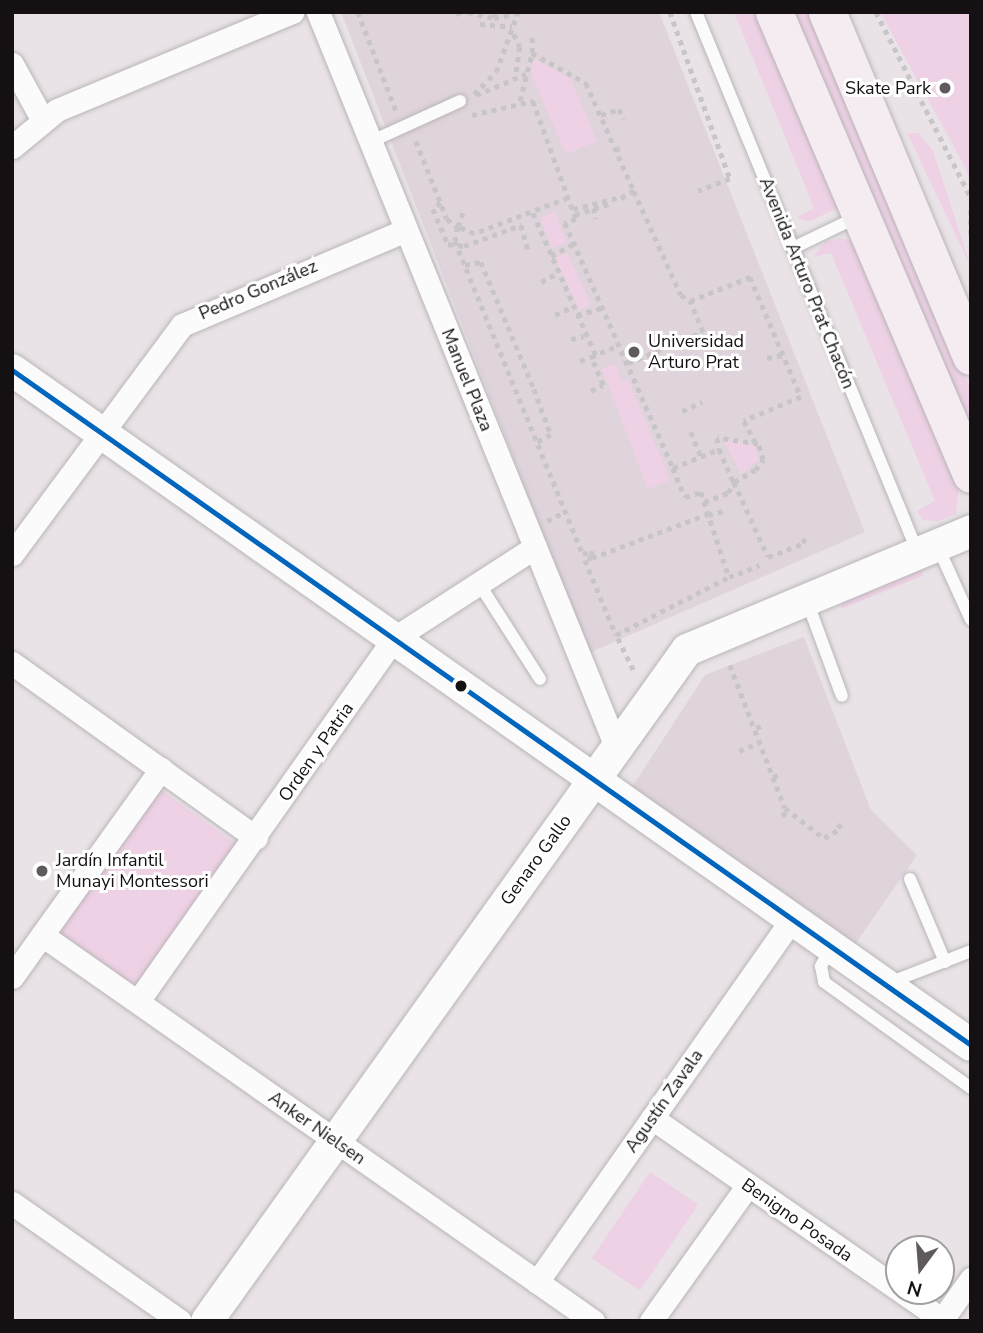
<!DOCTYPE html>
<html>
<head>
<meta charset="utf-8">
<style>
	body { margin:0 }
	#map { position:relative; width:983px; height:1333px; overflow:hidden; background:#e9e3e7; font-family:"Nunito Sans",sans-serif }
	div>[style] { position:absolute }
	.built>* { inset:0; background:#e0d4dc }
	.green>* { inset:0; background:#eed1e5; transform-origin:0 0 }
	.path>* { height:4.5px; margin-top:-2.25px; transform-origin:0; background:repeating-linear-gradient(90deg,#c7c5c6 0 5px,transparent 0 10px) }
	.roads { filter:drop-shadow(0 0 2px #b9b5b8) drop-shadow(0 0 2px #b9b5b8) }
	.lane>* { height:12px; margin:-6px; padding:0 6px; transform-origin:6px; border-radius:6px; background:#fcfbfb }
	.street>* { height:23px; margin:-11.5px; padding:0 11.5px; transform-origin:11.5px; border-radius:11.5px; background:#fcfbfb }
	.secondary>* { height:32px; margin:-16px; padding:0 16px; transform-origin:16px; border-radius:16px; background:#fcfbfb }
	.primary>* { height:37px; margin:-18.5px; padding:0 18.5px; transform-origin:18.5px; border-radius:18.5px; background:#f5ecf2 }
	.bus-1>* { height:5px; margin:-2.5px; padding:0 2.5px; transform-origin:2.5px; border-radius:2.5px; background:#0065bd }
	.dots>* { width:19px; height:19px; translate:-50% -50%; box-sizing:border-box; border:4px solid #fff; border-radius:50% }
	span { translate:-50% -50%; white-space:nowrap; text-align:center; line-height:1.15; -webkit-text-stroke:6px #fff; paint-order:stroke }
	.poi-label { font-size:18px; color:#151113 }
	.right { translate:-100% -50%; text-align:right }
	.left { translate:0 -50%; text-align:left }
	.street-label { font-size:18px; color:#151113 }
	.frame { position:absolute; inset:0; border:14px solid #151113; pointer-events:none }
	.north { position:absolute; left:885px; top:1235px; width:70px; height:70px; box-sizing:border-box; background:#fff; border:2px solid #a1a0a1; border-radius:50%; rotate:196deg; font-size:19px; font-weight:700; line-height:28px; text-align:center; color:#151113 }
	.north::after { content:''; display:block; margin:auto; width:24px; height:32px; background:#5f5a5d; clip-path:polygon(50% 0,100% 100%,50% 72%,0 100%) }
</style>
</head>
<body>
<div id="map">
	<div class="built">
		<div style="clip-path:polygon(341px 12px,659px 12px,865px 532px,589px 653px)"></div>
		<div style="clip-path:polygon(804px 637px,871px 810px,917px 855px,854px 946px,630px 790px,705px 675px)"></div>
	</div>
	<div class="green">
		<div style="clip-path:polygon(734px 12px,761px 12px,840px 207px,810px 221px,796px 218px,814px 208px)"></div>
		<div style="clip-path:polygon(790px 12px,816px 12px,971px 390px,971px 452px)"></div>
		<div style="clip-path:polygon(880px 12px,971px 12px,971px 184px,965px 167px)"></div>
		<div style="clip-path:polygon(534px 59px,570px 78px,597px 141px,566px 154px,530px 71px)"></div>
		<div style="clip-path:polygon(907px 133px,918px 133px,933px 151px,971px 267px)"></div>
		<div style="left:555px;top:212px;width:33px;height:16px;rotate:69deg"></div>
		<div style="clip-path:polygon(841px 238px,855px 242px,959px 489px,956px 514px,938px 521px,923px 520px,917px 511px,935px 501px,831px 253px,813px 257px,825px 242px)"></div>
		<div style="left:567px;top:253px;width:57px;height:13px;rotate:65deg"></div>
		<div style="clip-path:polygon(615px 364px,622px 382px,628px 379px,670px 480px,648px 489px,602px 369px)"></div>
		<div style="clip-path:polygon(723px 439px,755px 445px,759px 459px,741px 474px)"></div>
		<div style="left:917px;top:561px;width:16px;height:87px;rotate:68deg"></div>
		<div style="left:160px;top:789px;width:96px;height:177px;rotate:36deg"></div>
		<div style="left:650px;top:1172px;width:58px;height:104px;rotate:34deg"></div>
	</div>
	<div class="path">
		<div style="left:358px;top:12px;width:108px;rotate:68.9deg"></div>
		<div style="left:458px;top:12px;width:4px;rotate:63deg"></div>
		<div style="left:468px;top:12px;width:26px;rotate:13deg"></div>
		<div style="left:493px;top:18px;width:6px;rotate:-72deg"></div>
		<div style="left:670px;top:12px;width:177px;rotate:70.2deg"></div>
		<div style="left:730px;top:179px;width:34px;rotate:159deg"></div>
		<div style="left:876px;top:12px;width:209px;rotate:62.9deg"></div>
		<div style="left:494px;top:18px;width:25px;rotate:-12deg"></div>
		<div style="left:480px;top:24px;width:32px;rotate:5deg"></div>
		<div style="left:514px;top:34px;width:14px;rotate:65deg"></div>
		<div style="left:520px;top:47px;width:30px;rotate:98deg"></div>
		<div style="left:532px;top:53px;width:19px;rotate:-90deg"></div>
		<div style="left:474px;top:94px;width:31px;rotate:-45deg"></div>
		<div style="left:496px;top:72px;width:64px;rotate:-69.9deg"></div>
		<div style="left:476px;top:95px;width:54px;rotate:-22.8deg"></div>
		<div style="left:520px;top:101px;width:49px;rotate:-76deg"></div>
		<div style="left:532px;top:53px;width:62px;rotate:29.1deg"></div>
		<div style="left:586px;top:83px;width:118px;rotate:66deg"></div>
		<div style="left:634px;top:191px;width:20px;rotate:150deg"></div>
		<div style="left:472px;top:115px;width:63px;rotate:-12.9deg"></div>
		<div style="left:533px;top:101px;width:126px;rotate:70deg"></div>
		<div style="left:576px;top:219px;width:12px;rotate:160deg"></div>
		<div style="left:565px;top:223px;width:268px;rotate:66.2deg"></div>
		<div style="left:673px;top:468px;width:50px;rotate:-22.4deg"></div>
		<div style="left:601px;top:115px;width:19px;rotate:-18deg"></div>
		<div style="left:619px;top:109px;width:11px;rotate:63deg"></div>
		<div style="left:416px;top:141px;width:84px;rotate:68.3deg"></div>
		<div style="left:447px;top:219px;width:14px;rotate:36deg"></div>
		<div style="left:458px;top:227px;width:16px;rotate:-72deg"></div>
		<div style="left:615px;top:150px;width:8px;rotate:-23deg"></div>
		<div style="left:634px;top:191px;width:114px;rotate:65.7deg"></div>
		<div style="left:681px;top:295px;width:11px;rotate:34deg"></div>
		<div style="left:568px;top:198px;width:101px;rotate:159deg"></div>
		<div style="left:474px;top:234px;width:17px;rotate:-156deg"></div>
		<div style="left:458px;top:227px;width:14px;rotate:102deg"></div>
		<div style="left:455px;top:241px;width:338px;rotate:67.8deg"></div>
		<div style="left:583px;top:554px;width:9px;rotate:-18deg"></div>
		<div style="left:592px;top:551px;width:7px;rotate:90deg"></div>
		<div style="left:592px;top:558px;width:124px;rotate:-20.8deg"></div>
		<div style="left:441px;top:203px;width:10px;rotate:143deg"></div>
		<div style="left:433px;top:209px;width:38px;rotate:67deg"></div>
		<div style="left:448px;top:244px;width:16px;rotate:7deg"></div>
		<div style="left:464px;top:246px;width:61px;rotate:-20.2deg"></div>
		<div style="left:521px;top:225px;width:26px;rotate:74deg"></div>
		<div style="left:594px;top:208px;width:11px;rotate:80deg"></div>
		<div style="left:573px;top:209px;width:54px;rotate:-14deg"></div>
		<div style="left:971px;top:210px;width:28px;rotate:90deg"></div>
		<div style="left:533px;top:213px;width:155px;rotate:66.1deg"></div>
		<div style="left:575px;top:215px;width:35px;rotate:-18deg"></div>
		<div style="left:551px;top:256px;width:26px;rotate:-28deg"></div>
		<div style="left:465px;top:265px;width:16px;rotate:-11deg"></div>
		<div style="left:481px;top:262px;width:138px;rotate:67.3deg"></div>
		<div style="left:534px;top:389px;width:49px;rotate:69.7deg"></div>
		<div style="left:551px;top:435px;width:17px;rotate:152deg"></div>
		<div style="left:541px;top:282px;width:18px;rotate:-29deg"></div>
		<div style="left:555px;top:315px;width:19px;rotate:-25deg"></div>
		<div style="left:577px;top:315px;width:25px;rotate:-16deg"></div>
		<div style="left:571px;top:339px;width:13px;rotate:-13deg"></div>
		<div style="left:655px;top:352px;width:12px;rotate:55deg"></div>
		<div style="left:767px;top:358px;width:17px;rotate:-10deg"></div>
		<div style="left:580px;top:361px;width:12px;rotate:-20deg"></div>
		<div style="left:628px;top:363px;width:81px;rotate:-22.5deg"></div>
		<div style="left:703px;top:332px;width:34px;rotate:-113deg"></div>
		<div style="left:690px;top:301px;width:65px;rotate:-21.8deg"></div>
		<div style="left:750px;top:277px;width:130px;rotate:67deg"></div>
		<div style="left:801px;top:397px;width:62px;rotate:157.2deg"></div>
		<div style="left:744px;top:421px;width:26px;rotate:62deg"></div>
		<div style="left:591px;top:391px;width:13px;rotate:-27deg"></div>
		<div style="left:603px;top:385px;width:30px;rotate:-113deg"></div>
		<div style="left:591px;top:357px;width:28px;rotate:-23deg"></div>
		<div style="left:682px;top:411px;width:22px;rotate:-24deg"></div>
		<div style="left:691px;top:432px;width:27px;rotate:68deg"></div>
		<div style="left:673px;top:468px;width:31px;rotate:68deg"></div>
		<div style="left:685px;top:497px;width:17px;rotate:-17deg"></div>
		<div style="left:701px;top:492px;width:89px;rotate:71.8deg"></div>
		<div style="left:729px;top:577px;width:14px;rotate:-21deg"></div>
		<div style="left:704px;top:502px;width:26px;rotate:-21deg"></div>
		<div style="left:728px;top:493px;width:13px;rotate:-61deg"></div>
		<div style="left:734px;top:482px;width:24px;rotate:-30deg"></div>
		<div style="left:755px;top:470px;width:13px;rotate:-51deg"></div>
		<div style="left:763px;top:460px;width:17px;rotate:-107deg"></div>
		<div style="left:758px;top:444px;width:41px;rotate:-171.7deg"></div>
		<div style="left:717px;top:438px;width:11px;rotate:80deg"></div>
		<div style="left:719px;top:449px;width:36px;rotate:66deg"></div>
		<div style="left:734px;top:482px;width:82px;rotate:65.6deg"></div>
		<div style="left:768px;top:557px;width:40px;rotate:-21deg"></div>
		<div style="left:805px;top:543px;width:10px;rotate:-119deg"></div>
		<div style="left:708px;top:515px;width:20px;rotate:-15deg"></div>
		<div style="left:547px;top:521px;width:20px;rotate:-27deg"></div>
		<div style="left:592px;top:558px;width:7px;rotate:164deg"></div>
		<div style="left:585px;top:560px;width:81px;rotate:67.5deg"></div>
		<div style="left:738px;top:574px;width:23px;rotate:-23deg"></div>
		<div style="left:730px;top:665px;width:153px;rotate:69deg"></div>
		<div style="left:785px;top:808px;width:49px;rotate:37.6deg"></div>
		<div style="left:824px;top:838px;width:20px;rotate:-30deg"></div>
		<div style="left:841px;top:828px;width:6px;rotate:-129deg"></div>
		<div style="left:633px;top:670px;width:39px;rotate:-116deg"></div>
		<div style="left:616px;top:635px;width:127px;rotate:-27.2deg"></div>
		<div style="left:756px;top:728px;width:8px;rotate:-23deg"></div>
		<div style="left:739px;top:751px;width:23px;rotate:-23deg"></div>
		<div style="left:773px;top:777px;width:10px;rotate:-24deg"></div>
		<div style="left:782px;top:816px;width:8px;rotate:-45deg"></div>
	</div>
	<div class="roads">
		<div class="lane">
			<div style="left:696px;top:12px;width:585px;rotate:67.69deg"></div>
			<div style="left:370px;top:142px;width:99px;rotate:-24.5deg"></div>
			<div style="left:793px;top:248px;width:71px;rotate:-25.8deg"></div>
			<div style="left:937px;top:545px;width:82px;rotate:65.6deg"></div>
			<div style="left:478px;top:582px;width:115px;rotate:57.4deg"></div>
			<div style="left:807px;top:601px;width:101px;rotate:69.8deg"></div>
			<div style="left:910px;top:879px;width:90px;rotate:67.1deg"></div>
			<div style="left:831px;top:948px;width:21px;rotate:119deg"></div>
			<div style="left:821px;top:966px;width:16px;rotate:79deg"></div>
			<div style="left:824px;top:982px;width:181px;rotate:35.8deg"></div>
			<div style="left:886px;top:984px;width:91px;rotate:-21.2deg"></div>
		</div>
		<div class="street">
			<div style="left:318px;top:12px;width:795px;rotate:67.92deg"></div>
			<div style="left:12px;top:64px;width:63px;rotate:61.4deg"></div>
			<div style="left:12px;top:147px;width:58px;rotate:-39.4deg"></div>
			<div style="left:57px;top:110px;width:255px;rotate:-22.6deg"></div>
			<div style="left:12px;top:554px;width:285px;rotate:-53.4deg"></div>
			<div style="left:182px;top:325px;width:243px;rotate:-23deg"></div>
			<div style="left:12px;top:663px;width:300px;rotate:35.6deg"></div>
			<div style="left:42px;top:935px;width:673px;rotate:35.01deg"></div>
			<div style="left:12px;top:977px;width:256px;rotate:-54.4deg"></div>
			<div style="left:138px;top:1001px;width:443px;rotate:-54.8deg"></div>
			<div style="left:393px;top:639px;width:169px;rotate:-32.9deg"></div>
			<div style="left:652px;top:1118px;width:356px;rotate:34.8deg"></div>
			<div style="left:12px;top:1203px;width:205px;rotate:35.1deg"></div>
			<div style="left:537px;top:1282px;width:441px;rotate:-54.9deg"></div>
			<div style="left:651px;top:1321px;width:167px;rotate:-54.5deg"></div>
			<div style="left:941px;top:1321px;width:52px;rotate:-54.5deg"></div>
		</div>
		<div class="secondary">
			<div style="left:12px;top:370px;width:1173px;rotate:35.14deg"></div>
			<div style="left:207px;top:1321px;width:825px;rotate:-54.42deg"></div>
			<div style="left:687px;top:650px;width:308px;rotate:-22.7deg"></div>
		</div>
		<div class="primary">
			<div style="left:774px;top:12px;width:502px;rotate:66.91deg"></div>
			<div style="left:827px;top:12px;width:373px;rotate:67.3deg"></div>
		</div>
	</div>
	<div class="bus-1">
		<div style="left:12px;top:370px;width:1173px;rotate:35.14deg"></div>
	</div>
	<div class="dots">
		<div style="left:945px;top:88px;background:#5f5a5d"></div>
		<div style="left:634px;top:352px;background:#5f5a5d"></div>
		<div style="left:461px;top:686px;background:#151113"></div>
		<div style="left:42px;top:871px;background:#5f5a5d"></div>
	</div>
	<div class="poi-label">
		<span class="right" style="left:931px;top:88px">Skate Park</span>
		<span class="left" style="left:648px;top:352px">Universidad<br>Arturo Prat</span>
		<span class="left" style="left:56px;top:871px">Jardín Infantil<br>Munayi Montessori</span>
	</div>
	<div class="street-label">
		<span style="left:807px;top:283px;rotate:68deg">Avenida Arturo Prat Chacón</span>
		<span style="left:258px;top:290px;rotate:-23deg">Pedro González</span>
		<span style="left:467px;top:380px;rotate:68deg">Manuel Plaza</span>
		<span style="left:316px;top:752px;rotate:-55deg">Orden y Patria</span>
		<span style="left:536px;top:860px;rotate:-54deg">Genaro Gallo</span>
		<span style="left:664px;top:1101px;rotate:-55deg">Agustín Zavala</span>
		<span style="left:317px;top:1128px;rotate:35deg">Anker Nielsen</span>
		<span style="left:797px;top:1220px;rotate:35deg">Benigno Posada</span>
	</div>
	<div class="frame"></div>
	<div class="north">N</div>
</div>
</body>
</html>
